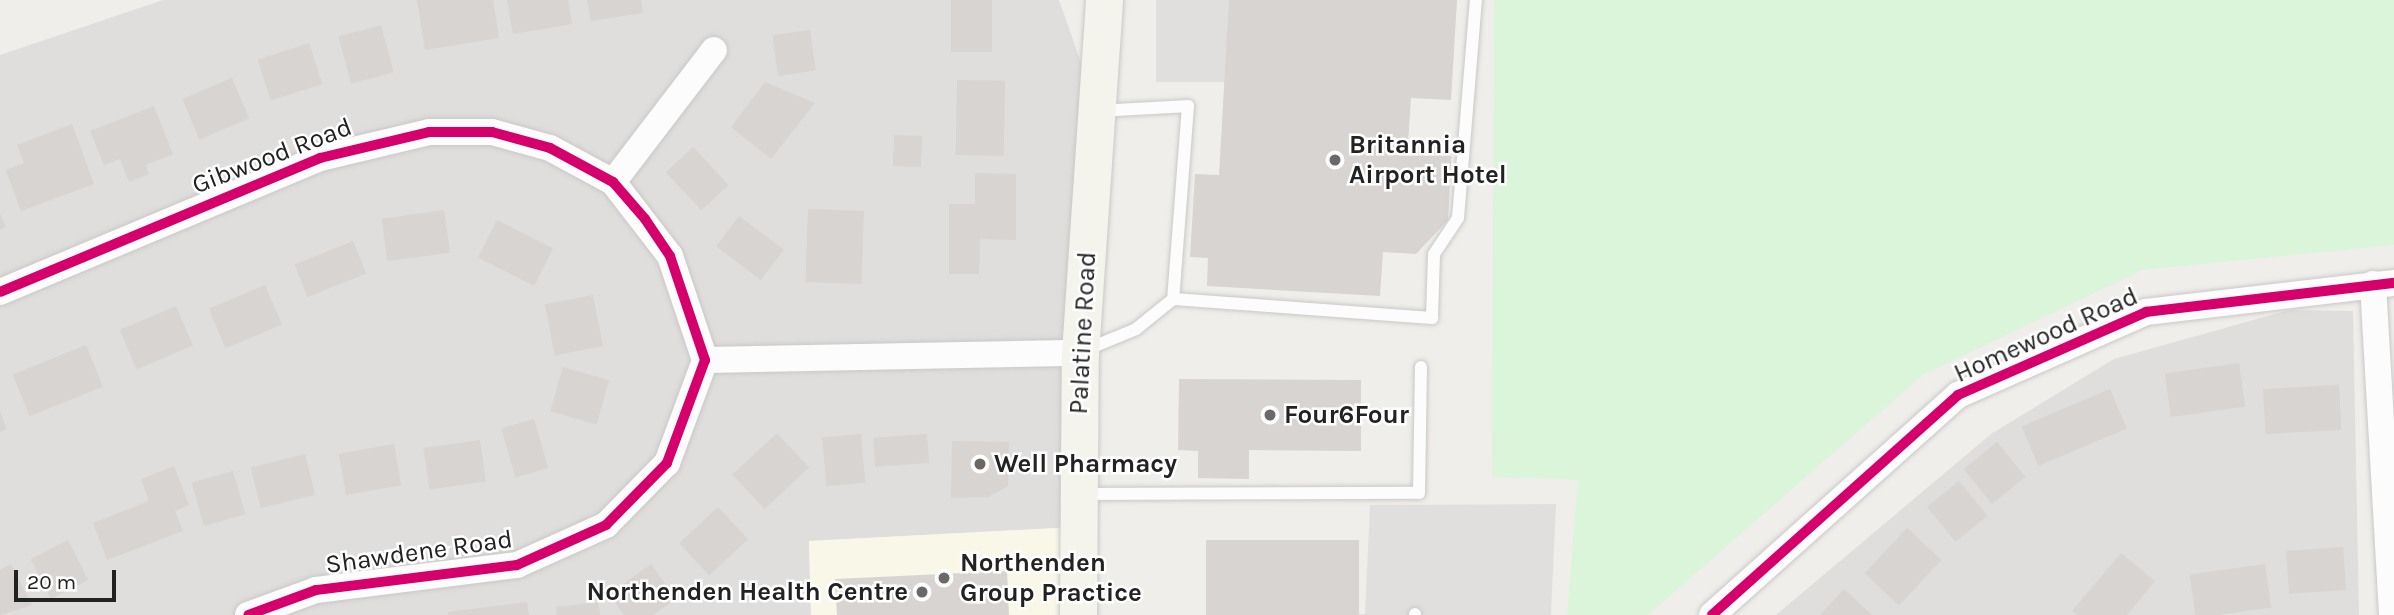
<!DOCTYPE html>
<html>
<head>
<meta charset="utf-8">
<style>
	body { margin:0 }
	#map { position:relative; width:2394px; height:615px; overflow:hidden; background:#f0eeeb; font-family:Karla,sans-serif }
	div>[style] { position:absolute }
	.residential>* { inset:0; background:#dfdedc }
	.education>* { inset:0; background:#f8f7e8 }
	.park>* { inset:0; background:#daf5da }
	.parking>* { inset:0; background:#e0dfde; transform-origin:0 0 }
	.building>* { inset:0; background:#d7d4d2; transform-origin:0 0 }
	.roads { filter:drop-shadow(0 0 2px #c9c8c7) drop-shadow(0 0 2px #c9c8c7) }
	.service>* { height:12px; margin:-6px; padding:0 6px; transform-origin:6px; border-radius:6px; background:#fdfcfc }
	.minor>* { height:26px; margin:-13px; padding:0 13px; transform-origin:13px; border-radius:13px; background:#fdfcfc }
	.secondary>* { height:37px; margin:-18.5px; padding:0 18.5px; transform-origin:18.5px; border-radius:18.5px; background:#f4f4ed }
	.cycleway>* { height:10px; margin:-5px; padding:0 5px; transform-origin:5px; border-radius:5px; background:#d6006c }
	.dots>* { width:19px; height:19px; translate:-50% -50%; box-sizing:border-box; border:4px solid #fff; border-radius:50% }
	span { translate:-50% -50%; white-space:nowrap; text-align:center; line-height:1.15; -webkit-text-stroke:5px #fff; paint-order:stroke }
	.poi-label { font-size:26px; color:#222; font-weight:700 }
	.left { translate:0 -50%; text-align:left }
	.right { translate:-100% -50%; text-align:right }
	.street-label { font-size:26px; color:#222 }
	.scale { position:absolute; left:14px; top:570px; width:102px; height:32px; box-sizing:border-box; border:4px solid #222; border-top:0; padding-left:9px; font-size:21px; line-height:24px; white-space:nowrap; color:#222; -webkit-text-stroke:5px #fff; paint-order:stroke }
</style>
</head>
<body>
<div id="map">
	<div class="residential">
		<div style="clip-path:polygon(163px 0,1059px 0,1098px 111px,1076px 527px,809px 541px,811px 615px,0 615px,0 55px)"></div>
		<div style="clip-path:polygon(2289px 310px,2353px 311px,2359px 615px,1776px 615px,1991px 434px,2114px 359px)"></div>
	</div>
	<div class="education">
		<div style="clip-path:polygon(1076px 527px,1078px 615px,811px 615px,809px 541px)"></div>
	</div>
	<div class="park">
		<div style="clip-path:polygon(1494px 0,2394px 0,2394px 245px,2143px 270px,1923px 375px,1648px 615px,1567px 615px,1578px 480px,1492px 477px)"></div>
	</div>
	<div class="parking">
		<div style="left:1156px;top:0;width:73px;height:82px"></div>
		<div style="clip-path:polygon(1556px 504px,1551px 615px,1282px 615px,1365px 614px,1370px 505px)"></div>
	</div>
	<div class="building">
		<div style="clip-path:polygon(417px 0,493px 0,499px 38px,425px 50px)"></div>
		<div style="clip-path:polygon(507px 0,568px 0,572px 24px,513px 34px)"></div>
		<div style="clip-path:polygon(587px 0,641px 0,643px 13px,591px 21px)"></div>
		<div style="left:951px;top:0;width:41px;height:52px"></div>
		<div style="clip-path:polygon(1229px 0,1457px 0,1451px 100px,1411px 98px,1408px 143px,1452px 145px,1448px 220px,1416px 254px,1383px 252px,1380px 296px,1207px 286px,1208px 258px,1190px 257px,1195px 174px,1219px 175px)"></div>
		<div style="left:381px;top:25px;width:49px;height:44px;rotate:75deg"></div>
		<div style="left:810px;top:30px;width:41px;height:38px;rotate:82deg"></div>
		<div style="left:309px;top:43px;width:43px;height:54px;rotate:72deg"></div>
		<div style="left:232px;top:78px;width:44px;height:54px;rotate:67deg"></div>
		<div style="left:957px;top:80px;width:48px;height:75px;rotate:1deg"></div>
		<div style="clip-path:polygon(765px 82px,815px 103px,771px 159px,731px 127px)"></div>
		<div style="clip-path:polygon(154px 106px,173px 154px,146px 165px,149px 174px,129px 182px,120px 159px,104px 165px,90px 131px)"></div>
		<div style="clip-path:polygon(72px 124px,94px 184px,21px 211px,6px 170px,24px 163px,17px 145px)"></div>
		<div style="left:894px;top:135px;width:28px;height:31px;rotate:2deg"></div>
		<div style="left:693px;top:147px;width:52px;height:37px;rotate:47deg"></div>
		<div style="clip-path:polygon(975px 173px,1016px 174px,1016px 240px,980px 239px,979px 274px,949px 274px,949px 204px,975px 204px)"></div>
		<div style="left:808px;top:209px;width:56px;height:73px;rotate:2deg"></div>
		<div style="left:444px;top:210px;width:43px;height:63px;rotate:82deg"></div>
		<div style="clip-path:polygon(0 214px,6px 227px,0 230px)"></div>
		<div style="left:739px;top:216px;width:56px;height:38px;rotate:37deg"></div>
		<div style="left:497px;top:220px;width:63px;height:42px;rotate:27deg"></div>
		<div style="left:353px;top:241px;width:35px;height:63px;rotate:68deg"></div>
		<div style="left:265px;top:285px;width:43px;height:61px;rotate:67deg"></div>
		<div style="left:593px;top:295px;width:52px;height:49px;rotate:79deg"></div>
		<div style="left:176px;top:306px;width:43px;height:61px;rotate:67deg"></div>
		<div style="left:86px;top:345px;width:45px;height:79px;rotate:68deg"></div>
		<div style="left:2239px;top:363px;width:44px;height:75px;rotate:82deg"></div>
		<div style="left:563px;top:367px;width:48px;height:46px;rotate:16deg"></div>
		<div style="clip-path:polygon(1179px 379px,1361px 380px,1361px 451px,1249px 450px,1249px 479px,1198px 478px,1198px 451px,1178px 450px)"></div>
		<div style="left:2339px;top:385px;width:45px;height:76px;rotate:87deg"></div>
		<div style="left:2110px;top:389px;width:43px;height:96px;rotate:67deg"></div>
		<div style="clip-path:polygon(0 412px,7px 429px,0 432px)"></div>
		<div style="left:534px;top:419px;width:51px;height:34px;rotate:74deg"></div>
		<div style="left:777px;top:433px;width:47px;height:61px;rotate:47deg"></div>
		<div style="left:861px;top:434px;width:49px;height:39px;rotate:85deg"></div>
		<div style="left:927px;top:434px;width:29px;height:54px;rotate:86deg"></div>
		<div style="left:480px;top:440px;width:42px;height:57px;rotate:82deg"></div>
		<div style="clip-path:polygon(952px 441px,1009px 442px,1008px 486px,988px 497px,951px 498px)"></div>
		<div style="left:1997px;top:442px;width:45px;height:43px;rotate:51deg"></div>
		<div style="left:394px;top:444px;width:42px;height:56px;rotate:80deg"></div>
		<div style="left:305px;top:454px;width:42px;height:56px;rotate:76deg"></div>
		<div style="clip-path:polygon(174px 466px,189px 505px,175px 511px,183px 531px,107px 560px,93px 523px,149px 501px,141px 479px)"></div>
		<div style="left:233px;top:471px;width:45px;height:43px;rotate:74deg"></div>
		<div style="left:1959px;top:481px;width:45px;height:41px;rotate:51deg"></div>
		<div style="left:718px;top:507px;width:44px;height:53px;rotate:47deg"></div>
		<div style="left:1907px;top:528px;width:47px;height:62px;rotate:43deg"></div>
		<div style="left:68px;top:540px;width:45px;height:42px;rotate:63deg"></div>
		<div style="left:1206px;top:540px;width:153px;height:75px"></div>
		<div style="left:2343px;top:547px;width:43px;height:57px;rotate:86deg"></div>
		<div style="clip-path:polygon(2121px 553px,2155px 581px,2127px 615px,2077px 615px,2072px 611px)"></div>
		<div style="clip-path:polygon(11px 564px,32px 605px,0 615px,0 570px)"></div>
		<div style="clip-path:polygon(651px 564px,676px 599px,653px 615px,624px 615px,609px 594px)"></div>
		<div style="left:2265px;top:564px;width:44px;height:76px;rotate:82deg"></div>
		<div style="clip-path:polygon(1007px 571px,1009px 615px,837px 615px,835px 579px)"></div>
		<div style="clip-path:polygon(1844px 589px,1872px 615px,1820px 615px)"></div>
		<div style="clip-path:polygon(527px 602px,529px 615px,448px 615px,448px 612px)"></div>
		<div style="clip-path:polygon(598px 602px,600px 615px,557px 615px,556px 607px)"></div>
	</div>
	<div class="roads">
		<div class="service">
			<div style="left:1099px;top:111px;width:89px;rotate:-3.2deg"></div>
			<div style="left:1188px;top:106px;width:194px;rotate:94.4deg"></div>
			<div style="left:1173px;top:299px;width:260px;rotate:4.2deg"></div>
			<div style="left:1432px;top:318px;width:64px;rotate:-88.2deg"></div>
			<div style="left:1434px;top:254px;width:43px;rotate:-56.3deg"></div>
			<div style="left:1458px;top:218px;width:219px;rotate:-85.3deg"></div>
			<div style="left:1083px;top:351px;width:57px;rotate:-22.5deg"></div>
			<div style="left:1136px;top:329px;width:48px;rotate:-39deg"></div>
			<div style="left:1081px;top:494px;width:338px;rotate:-0.2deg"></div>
			<div style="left:1419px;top:493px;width:126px;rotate:-89.1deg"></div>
			<div style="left:1415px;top:615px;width:1px;rotate:-90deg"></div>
		</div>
		<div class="minor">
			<div style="left:613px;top:182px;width:166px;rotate:-52.6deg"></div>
			<div style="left:2373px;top:284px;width:332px;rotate:86.7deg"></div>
			<div style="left:0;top:292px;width:347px;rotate:-22.7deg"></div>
			<div style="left:320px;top:158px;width:112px;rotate:-13.4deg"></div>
			<div style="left:429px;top:132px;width:63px"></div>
			<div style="left:492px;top:132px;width:60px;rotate:15.4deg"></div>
			<div style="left:550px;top:148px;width:72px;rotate:28.4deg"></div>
			<div style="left:613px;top:182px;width:93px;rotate:52.4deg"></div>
			<div style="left:670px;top:256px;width:110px;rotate:71.4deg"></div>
			<div style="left:705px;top:360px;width:375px;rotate:-1.1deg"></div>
			<div style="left:248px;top:615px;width:72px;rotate:-20.2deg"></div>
			<div style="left:316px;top:590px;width:203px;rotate:-7.1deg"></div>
			<div style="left:517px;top:565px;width:98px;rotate:-24.2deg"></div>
			<div style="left:606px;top:525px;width:87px;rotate:-45.5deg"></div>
			<div style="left:667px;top:463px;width:110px;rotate:-69.7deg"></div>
			<div style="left:1712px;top:615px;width:330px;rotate:-41.8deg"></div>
			<div style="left:1958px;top:395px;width:206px;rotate:-23.8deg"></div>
			<div style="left:2146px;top:312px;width:250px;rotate:-6.7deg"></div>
		</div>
		<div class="secondary">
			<div style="left:1078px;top:615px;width:262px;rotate:-89.6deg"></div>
			<div style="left:1080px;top:353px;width:354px;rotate:-86.1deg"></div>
		</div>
	</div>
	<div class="cycleway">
		<div style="left:0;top:292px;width:347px;rotate:-22.7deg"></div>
		<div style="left:320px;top:158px;width:112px;rotate:-13.4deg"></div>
		<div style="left:429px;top:132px;width:63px"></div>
		<div style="left:492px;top:132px;width:60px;rotate:15.4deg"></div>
		<div style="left:550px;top:148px;width:72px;rotate:28.4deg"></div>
		<div style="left:613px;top:182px;width:49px;rotate:49.1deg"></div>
		<div style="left:645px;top:219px;width:45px;rotate:56deg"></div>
		<div style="left:670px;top:256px;width:110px;rotate:71.4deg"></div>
		<div style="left:705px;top:360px;width:110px;rotate:110.3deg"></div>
		<div style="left:667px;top:463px;width:87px;rotate:134.5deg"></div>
		<div style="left:606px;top:525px;width:98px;rotate:155.8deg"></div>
		<div style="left:517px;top:565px;width:203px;rotate:172.9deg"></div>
		<div style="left:316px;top:590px;width:72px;rotate:159.8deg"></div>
		<div style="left:1712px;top:615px;width:330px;rotate:-41.8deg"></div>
		<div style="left:1958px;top:395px;width:206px;rotate:-23.8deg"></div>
		<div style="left:2146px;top:312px;width:250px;rotate:-6.7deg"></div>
	</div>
	<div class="dots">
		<div style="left:1335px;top:160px;background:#6a6968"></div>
		<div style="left:1270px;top:415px;background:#6a6968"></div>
		<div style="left:980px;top:464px;background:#6a6968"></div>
		<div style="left:944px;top:578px;background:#6a6968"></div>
		<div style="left:922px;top:592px;background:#6a6968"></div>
	</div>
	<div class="poi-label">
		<span class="left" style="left:1349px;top:160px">Britannia<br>Airport Hotel</span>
		<span class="left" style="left:1284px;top:415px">Four6Four</span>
		<span class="left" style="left:994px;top:464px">Well Pharmacy</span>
		<span class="left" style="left:960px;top:578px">Northenden<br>Group Practice</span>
		<span class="right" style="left:908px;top:592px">Northenden Health Centre</span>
	</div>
	<div class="street-label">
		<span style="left:272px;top:156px;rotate:-21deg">Gibwood Road</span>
		<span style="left:1083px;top:333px;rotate:-87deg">Palatine Road</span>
		<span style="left:2046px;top:335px;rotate:-24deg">Homewood Road</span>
		<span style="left:419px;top:552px;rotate:-8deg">Shawdene Road</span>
	</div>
	<div class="scale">20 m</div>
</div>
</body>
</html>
